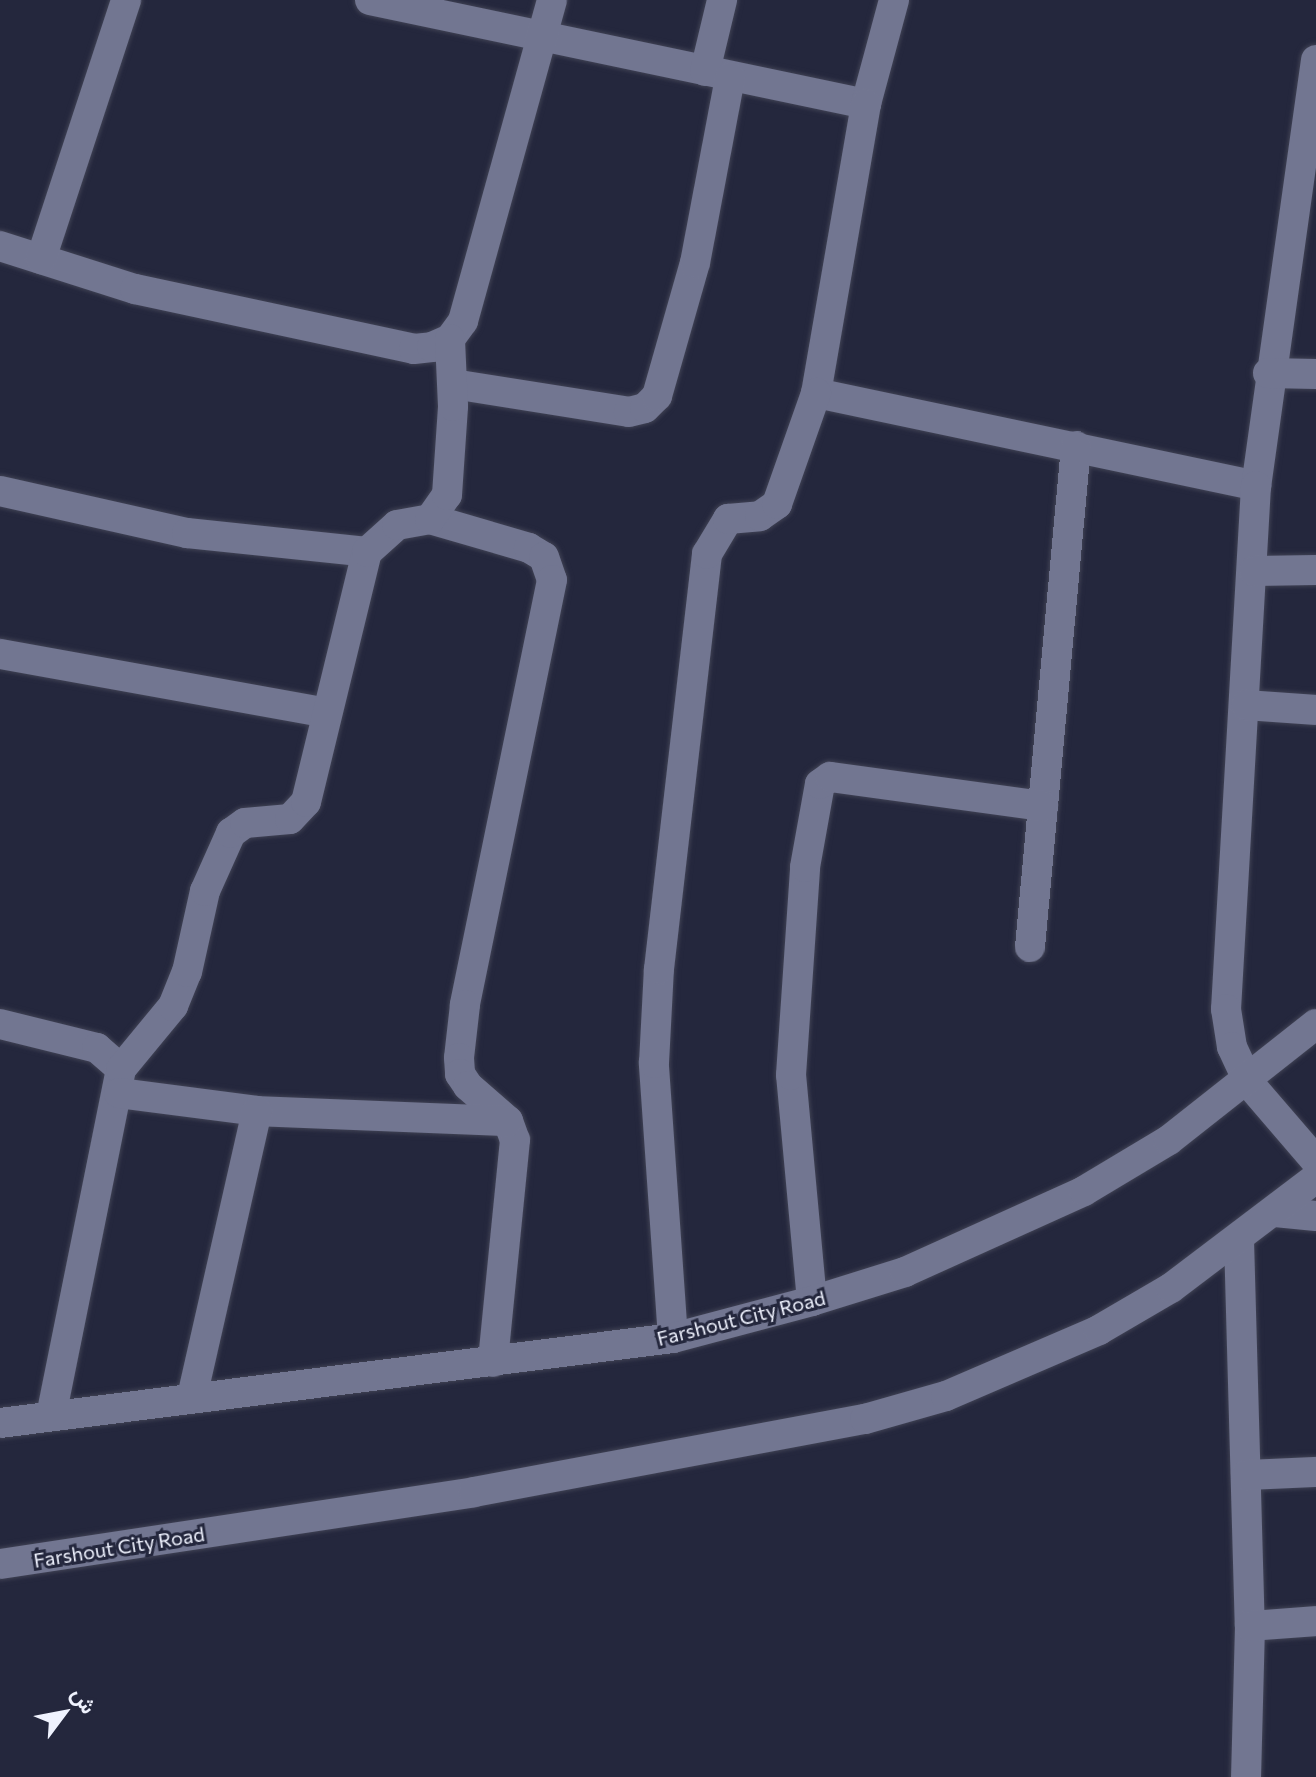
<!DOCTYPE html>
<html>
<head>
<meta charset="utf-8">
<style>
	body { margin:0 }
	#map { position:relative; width:1316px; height:1777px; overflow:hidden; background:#24273d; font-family:Commissioner,Vazirmatn,sans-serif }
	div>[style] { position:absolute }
	.roads { filter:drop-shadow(0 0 2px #404254) drop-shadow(0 0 2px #404254) }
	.minor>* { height:30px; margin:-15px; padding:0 15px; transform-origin:15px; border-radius:15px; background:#727691 }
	span { translate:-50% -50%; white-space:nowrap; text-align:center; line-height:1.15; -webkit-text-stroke:6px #24273d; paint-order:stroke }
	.street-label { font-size:20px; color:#eff2fe }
	.north { position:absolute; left:24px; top:1673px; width:80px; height:80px; -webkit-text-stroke:6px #24273d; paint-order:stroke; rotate:58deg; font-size:22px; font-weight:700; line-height:32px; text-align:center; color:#eff2fe }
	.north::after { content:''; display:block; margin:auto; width:28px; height:36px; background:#eff2fe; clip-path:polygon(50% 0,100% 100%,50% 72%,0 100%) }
</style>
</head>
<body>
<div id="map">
	<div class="roads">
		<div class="minor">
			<div style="left:370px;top:0;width:507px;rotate:11.84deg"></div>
			<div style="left:894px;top:0;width:108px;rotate:105.1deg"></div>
			<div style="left:866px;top:104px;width:293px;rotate:99.8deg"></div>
			<div style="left:816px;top:393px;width:450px;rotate:11.9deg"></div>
			<div style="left:1316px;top:60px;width:430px;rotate:98deg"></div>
			<div style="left:1256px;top:486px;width:524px;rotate:93.28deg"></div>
			<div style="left:1226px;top:1009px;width:38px;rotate:81deg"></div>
			<div style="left:1232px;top:1047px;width:38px;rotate:65deg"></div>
			<div style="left:1248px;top:1082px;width:104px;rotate:49.3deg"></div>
			<div style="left:705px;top:71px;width:73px;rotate:-76.5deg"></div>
			<div style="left:0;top:246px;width:142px;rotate:17.7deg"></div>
			<div style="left:135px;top:289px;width:285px;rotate:12.1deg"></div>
			<div style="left:414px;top:349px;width:18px;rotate:-6deg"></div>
			<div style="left:432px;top:347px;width:20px;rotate:-24deg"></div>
			<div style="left:450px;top:339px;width:22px;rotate:-54deg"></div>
			<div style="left:463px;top:321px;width:333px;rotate:-74.5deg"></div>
			<div style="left:41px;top:259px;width:273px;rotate:-71.8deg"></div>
			<div style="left:1268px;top:373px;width:48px;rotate:1.2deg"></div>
			<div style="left:453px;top:384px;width:178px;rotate:9deg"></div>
			<div style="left:629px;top:412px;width:16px;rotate:-14deg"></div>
			<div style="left:645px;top:408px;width:17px;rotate:-45deg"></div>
			<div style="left:657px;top:396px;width:138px;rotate:-74.1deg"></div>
			<div style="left:695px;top:263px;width:189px;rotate:-79.3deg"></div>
			<div style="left:0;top:491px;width:192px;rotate:12.7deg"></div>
			<div style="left:187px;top:533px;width:181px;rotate:6deg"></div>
			<div style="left:430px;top:519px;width:103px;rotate:16.3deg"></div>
			<div style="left:529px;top:548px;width:17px;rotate:31deg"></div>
			<div style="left:544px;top:557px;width:24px;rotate:71deg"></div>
			<div style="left:552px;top:580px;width:434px;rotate:101.6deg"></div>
			<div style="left:465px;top:1005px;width:53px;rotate:96.5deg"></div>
			<div style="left:459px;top:1058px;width:16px;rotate:86deg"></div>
			<div style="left:460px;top:1074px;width:14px;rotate:56deg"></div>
			<div style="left:468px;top:1086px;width:53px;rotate:41.2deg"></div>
			<div style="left:508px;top:1121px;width:20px;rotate:70deg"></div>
			<div style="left:515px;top:1140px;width:223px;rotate:95.7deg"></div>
			<div style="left:1254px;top:571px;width:62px;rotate:-0.9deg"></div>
			<div style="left:0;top:654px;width:332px;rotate:10.2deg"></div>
			<div style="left:1246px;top:705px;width:70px;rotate:4.1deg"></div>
			<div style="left:1030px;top:947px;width:503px;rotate:-84.75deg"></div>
			<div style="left:0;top:1024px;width:100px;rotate:13.9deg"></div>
			<div style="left:97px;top:1048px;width:32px;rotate:41deg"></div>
			<div style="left:121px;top:1069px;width:353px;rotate:101.4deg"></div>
			<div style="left:121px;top:1069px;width:82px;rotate:-50.5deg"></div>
			<div style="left:173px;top:1006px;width:37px;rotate:-68deg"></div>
			<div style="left:187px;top:972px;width:83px;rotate:-77.5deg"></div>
			<div style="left:205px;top:891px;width:64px;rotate:-65.9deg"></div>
			<div style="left:231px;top:833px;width:17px;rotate:-36deg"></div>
			<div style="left:245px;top:823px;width:45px;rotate:-5.1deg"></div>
			<div style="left:290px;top:819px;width:23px;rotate:-47deg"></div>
			<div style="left:306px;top:802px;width:257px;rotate:-76.3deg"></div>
			<div style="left:367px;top:552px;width:40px;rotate:-42deg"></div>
			<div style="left:397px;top:525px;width:34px;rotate:-10deg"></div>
			<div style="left:430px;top:519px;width:29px;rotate:-55deg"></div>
			<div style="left:447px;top:495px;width:89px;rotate:-86.1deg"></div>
			<div style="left:453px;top:406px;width:67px;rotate:-92.6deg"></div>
			<div style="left:119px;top:1093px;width:139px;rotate:7.4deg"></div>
			<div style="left:257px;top:1111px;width:251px;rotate:2.3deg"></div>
			<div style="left:1275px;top:1212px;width:41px;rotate:5.6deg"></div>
			<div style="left:1239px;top:1240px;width:386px;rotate:88.4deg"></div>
			<div style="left:1250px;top:1626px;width:151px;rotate:91.5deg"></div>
			<div style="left:812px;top:1301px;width:227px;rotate:-95.3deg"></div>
			<div style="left:791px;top:1075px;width:208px;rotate:-86.1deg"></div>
			<div style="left:805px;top:867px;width:84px;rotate:-79.8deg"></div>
			<div style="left:820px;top:784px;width:12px;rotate:-35deg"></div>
			<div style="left:830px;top:777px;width:215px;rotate:7.8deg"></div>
			<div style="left:673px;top:1338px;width:276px;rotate:-94deg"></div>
			<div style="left:654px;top:1063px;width:94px;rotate:-87deg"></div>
			<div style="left:659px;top:969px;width:418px;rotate:-83.4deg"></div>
			<div style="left:707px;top:554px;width:41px;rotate:-59deg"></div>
			<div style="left:728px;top:519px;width:32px;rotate:-5deg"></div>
			<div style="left:760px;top:516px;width:21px;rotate:-35deg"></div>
			<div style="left:777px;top:504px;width:118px;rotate:-70.6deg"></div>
			<div style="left:192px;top:1397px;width:293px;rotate:-77.2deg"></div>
			<div style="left:0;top:1423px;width:678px;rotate:-7.2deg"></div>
			<div style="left:673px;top:1338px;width:144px;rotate:-14.9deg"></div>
			<div style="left:812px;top:1301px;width:97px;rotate:-17.3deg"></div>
			<div style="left:905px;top:1272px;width:196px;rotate:-24.3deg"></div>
			<div style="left:1084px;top:1191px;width:99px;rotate:-31deg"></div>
			<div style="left:1169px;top:1140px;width:187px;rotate:-38.3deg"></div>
			<div style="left:1246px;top:1475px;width:70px;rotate:-2.5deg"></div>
			<div style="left:0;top:1564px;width:479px;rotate:-8.6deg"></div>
			<div style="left:474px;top:1492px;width:398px;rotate:-10.6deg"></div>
			<div style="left:865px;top:1419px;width:84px;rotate:-15.9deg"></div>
			<div style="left:946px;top:1396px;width:167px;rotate:-23.3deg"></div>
			<div style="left:1099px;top:1330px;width:83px;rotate:-30.3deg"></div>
			<div style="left:1171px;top:1288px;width:182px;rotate:-37.2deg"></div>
			<div style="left:1250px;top:1626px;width:66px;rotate:-4.3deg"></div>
		</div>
	</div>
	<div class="street-label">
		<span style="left:741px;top:1318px;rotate:-14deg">Farshout City Road</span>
		<span style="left:119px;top:1547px;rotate:-9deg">Farshout City Road</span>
	</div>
	<div class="north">ش</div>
</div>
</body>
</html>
